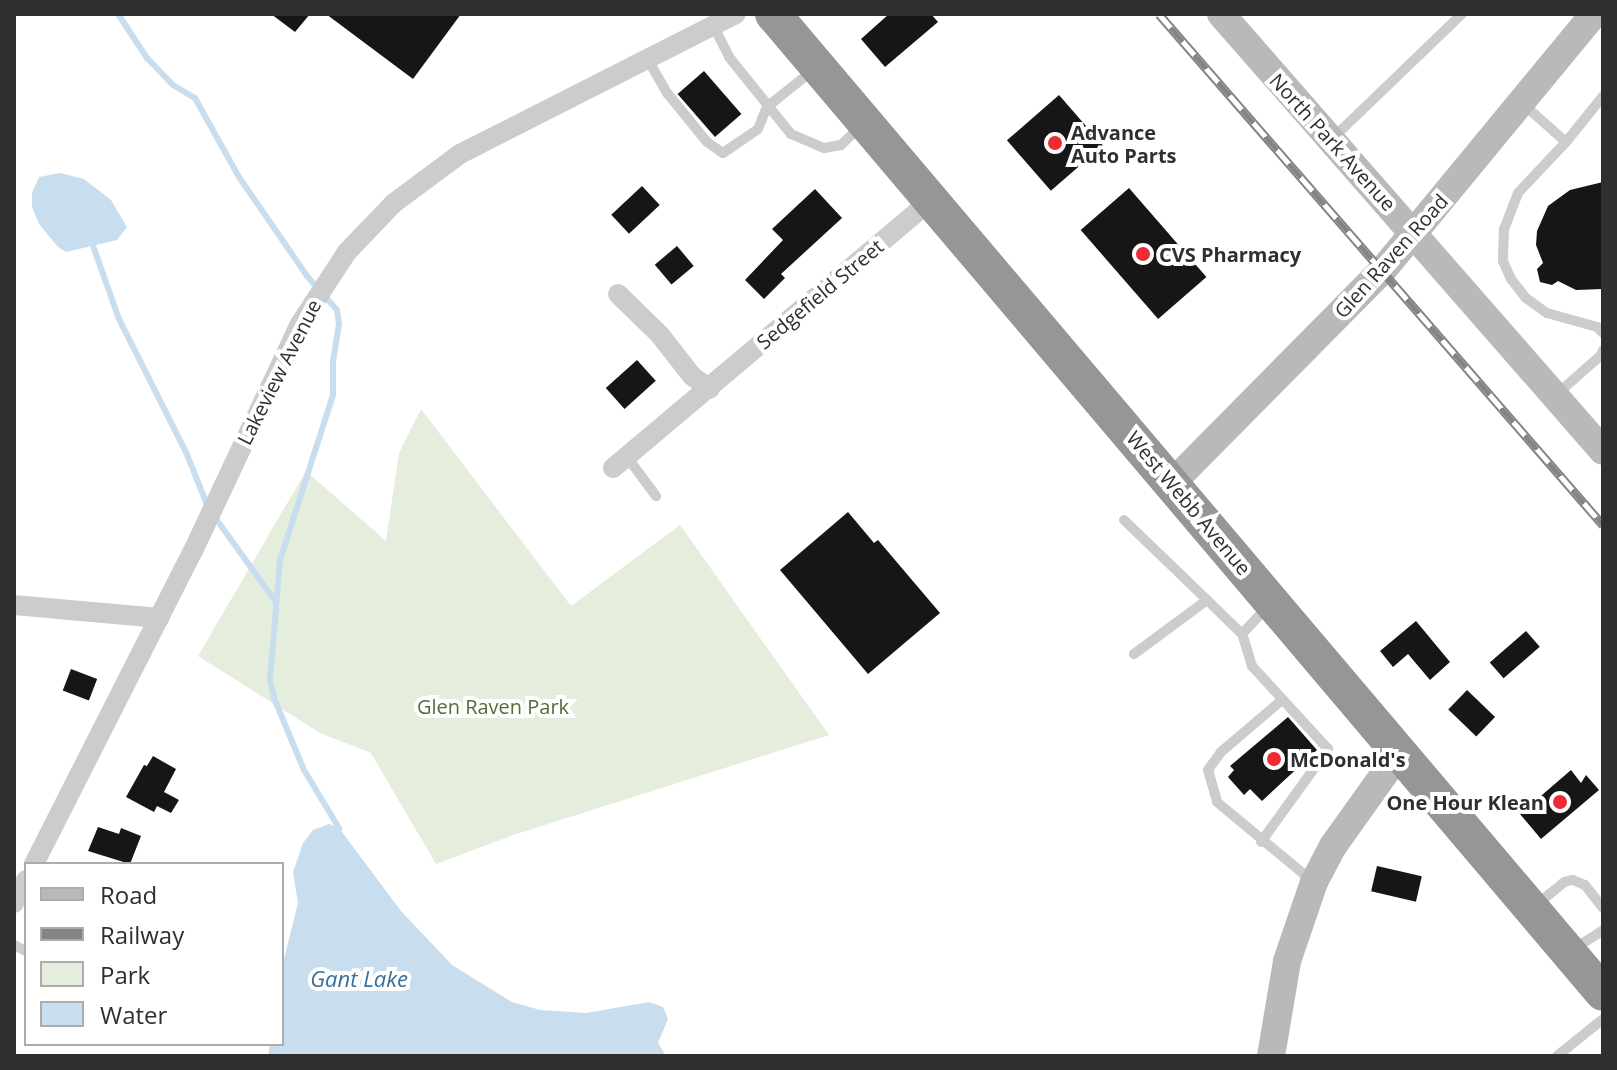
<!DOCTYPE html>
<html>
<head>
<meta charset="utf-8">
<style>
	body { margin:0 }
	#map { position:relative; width:1617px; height:1070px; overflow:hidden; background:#fff; font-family:"Open Sans",sans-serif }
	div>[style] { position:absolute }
	.green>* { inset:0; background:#e5eddd }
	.water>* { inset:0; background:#c8deee }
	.stream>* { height:6px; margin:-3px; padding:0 3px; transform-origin:3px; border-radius:3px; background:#c8deee }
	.building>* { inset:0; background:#161616; transform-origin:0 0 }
	.lane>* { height:10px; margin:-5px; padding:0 5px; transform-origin:5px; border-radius:5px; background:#ccc }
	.street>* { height:20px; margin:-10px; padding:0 10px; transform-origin:10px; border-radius:10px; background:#ccc }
	.secondary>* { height:28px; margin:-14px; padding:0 14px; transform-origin:14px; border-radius:14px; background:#b9b9b9 }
	.highway>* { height:36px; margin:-18px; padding:0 18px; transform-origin:18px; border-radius:18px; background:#969696 }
	.rail>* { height:9px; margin-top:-4.5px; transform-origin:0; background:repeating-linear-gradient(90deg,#fff 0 18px,#848484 0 36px); box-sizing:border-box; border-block:2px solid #848484 }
	.dots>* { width:22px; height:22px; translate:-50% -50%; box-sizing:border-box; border:4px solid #fff; border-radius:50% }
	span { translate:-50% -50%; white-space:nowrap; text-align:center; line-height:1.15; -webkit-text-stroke:8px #fff; paint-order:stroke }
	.poi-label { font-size:20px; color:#2f2f2f; font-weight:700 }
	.left { translate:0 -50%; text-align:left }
	.right { translate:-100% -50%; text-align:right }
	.street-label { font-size:20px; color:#2f2f2f }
	.park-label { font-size:20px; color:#516e3a }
	.water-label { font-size:22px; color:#397096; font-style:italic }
	.frame { position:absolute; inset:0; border:16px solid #2f2f2f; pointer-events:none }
	.legend { position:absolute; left:24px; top:862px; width:260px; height:184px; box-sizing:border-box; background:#fff; border:2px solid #acacac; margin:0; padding:10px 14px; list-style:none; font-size:24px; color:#2f2f2f }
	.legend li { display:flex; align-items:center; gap:16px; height:40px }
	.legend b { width:40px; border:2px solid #acacac }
</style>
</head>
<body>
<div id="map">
	<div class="green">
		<div style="clip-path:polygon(421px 409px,571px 606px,680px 525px,829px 735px,513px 835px,436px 864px,371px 753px,320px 733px,198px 656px,306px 471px,386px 541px,399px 453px)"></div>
	</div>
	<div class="water">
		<div style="clip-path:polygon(60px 173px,84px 179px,111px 200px,127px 227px,117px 240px,66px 252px,58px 247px,39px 224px,32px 207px,32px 193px,39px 177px)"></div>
		<div style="clip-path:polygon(329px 824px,339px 828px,401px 911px,452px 965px,512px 1002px,540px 1010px,586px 1013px,649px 1002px,663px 1007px,668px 1019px,658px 1043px,666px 1056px,268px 1056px,270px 1044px,282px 1044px,282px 967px,298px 903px,293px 872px,303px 843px,313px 830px)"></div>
	</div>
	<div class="stream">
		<div style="left:118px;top:14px;width:53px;rotate:56.6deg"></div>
		<div style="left:147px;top:58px;width:37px;rotate:46deg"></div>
		<div style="left:173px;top:85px;width:26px;rotate:31deg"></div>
		<div style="left:195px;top:98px;width:90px;rotate:60.9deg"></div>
		<div style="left:239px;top:177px;width:120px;rotate:55.5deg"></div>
		<div style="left:307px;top:276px;width:45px;rotate:48.6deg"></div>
		<div style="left:337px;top:310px;width:14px;rotate:82deg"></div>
		<div style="left:339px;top:324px;width:36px;rotate:99deg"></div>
		<div style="left:333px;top:360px;width:35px;rotate:90deg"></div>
		<div style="left:333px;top:395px;width:173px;rotate:107.8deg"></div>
		<div style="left:280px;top:560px;width:119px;rotate:94.8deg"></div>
		<div style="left:270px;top:679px;width:19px;rotate:78deg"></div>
		<div style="left:274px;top:698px;width:78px;rotate:67.4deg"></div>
		<div style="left:304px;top:770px;width:68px;rotate:58.9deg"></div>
		<div style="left:339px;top:828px;width:5px;rotate:101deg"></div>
		<div style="left:91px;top:240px;width:84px;rotate:70.5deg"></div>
		<div style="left:119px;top:319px;width:149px;rotate:63.3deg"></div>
		<div style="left:186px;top:452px;width:59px;rotate:68.2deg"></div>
		<div style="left:214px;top:516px;width:105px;rotate:54.3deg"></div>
	</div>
	<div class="building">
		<div style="clip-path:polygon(271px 14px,310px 14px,295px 32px)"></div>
		<div style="clip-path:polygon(326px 14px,461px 14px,413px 79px)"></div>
		<div style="clip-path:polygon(889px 14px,931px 14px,938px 22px,885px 67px,861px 39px)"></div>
		<div style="left:704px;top:71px;width:57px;height:35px;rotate:49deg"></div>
		<div style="left:1059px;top:95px;width:67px;height:69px;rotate:49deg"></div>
		<div style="clip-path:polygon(1603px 182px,1603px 289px,1576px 290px,1558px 281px,1552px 285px,1540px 282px,1537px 269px,1543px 263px,1536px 245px,1537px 231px,1548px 206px,1570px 190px)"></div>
		<div style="left:642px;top:186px;width:26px;height:42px;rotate:47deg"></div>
		<div style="left:1129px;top:188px;width:118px;height:64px;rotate:49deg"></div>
		<div style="clip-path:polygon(815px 189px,842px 218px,781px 274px,785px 278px,764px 299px,745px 280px,783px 240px,772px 229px)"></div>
		<div style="left:677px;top:246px;width:26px;height:29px;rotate:50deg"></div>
		<div style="left:637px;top:360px;width:28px;height:42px;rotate:48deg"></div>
		<div style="clip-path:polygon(848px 512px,874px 543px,878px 540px,940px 613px,868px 674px,780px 570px)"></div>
		<div style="clip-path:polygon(1416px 621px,1450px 662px,1430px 680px,1408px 654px,1393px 667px,1380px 651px)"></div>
		<div style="left:1526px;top:631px;width:21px;height:48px;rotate:49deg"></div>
		<div style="left:71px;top:669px;width:28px;height:23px;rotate:21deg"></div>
		<div style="left:1467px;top:690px;width:39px;height:27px;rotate:44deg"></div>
		<div style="clip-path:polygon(1288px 717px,1317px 750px,1262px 801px,1250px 789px,1244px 795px,1228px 777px,1234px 770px,1230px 766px)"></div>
		<div style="clip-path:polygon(153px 756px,176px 769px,164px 792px,179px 800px,171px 813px,157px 806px,154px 812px,126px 797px,144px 765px,147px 766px)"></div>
		<div style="clip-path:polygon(1571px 770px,1581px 783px,1586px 775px,1599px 790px,1541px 839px,1520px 814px)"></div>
		<div style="clip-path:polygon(98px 827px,119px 834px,121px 828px,141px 836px,130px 864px,88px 851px)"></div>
		<div style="left:1377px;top:866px;width:46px;height:26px;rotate:13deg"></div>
	</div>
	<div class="lane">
		<div style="left:714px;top:27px;width:34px;rotate:63deg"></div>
		<div style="left:729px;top:57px;width:99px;rotate:51.2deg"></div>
		<div style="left:791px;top:134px;width:36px;rotate:23deg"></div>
		<div style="left:824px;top:148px;width:17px;rotate:-10deg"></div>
		<div style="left:841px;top:145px;width:28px;rotate:-44deg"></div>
		<div style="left:648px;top:60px;width:39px;rotate:60deg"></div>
		<div style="left:668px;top:94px;width:62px;rotate:50.9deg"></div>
		<div style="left:707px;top:142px;width:19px;rotate:35deg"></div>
		<div style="left:723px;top:153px;width:42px;rotate:-34.4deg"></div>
		<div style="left:758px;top:129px;width:24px;rotate:-68deg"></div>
		<div style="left:767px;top:107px;width:59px;rotate:-38.8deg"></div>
		<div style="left:1523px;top:104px;width:57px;rotate:41.5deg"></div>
		<div style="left:1566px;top:142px;width:59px;rotate:-51.2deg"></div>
		<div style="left:1334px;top:137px;width:178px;rotate:-43.9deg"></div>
		<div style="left:1566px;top:142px;width:70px;rotate:133.3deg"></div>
		<div style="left:1518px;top:193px;width:39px;rotate:111deg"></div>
		<div style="left:1504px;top:229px;width:32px;rotate:92deg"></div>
		<div style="left:1503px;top:261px;width:20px;rotate:66deg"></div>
		<div style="left:1511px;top:279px;width:24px;rotate:52deg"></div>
		<div style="left:1526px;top:298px;width:26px;rotate:36deg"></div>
		<div style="left:1547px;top:313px;width:52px;rotate:15.6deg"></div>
		<div style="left:1597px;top:327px;width:8px;rotate:45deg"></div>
		<div style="left:1556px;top:395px;width:60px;rotate:-41.6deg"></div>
		<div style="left:1601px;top:355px;width:5px;rotate:-68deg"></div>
		<div style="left:627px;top:457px;width:49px;rotate:53.4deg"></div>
		<div style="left:1124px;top:520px;width:115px;rotate:43.9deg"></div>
		<div style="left:1207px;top:600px;width:91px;rotate:143.5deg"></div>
		<div style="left:1207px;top:600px;width:49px;rotate:44.2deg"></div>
		<div style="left:1282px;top:700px;width:80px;rotate:139.6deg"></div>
		<div style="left:1221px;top:752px;width:22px;rotate:126deg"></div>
		<div style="left:1208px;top:770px;width:33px;rotate:74deg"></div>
		<div style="left:1217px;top:802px;width:122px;rotate:39.7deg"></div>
		<div style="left:1261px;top:842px;width:115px;rotate:-54.2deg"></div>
		<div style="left:1328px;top:749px;width:113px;rotate:-132.5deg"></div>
		<div style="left:1252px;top:666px;width:34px;rotate:-107deg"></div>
		<div style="left:1242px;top:634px;width:38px;rotate:-47deg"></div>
		<div style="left:1536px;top:905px;width:36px;rotate:-39deg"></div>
		<div style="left:1564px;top:882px;width:9px;rotate:-13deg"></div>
		<div style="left:1573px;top:880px;width:13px;rotate:23deg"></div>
		<div style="left:1585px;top:885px;width:29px;rotate:52deg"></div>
		<div style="left:14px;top:945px;width:13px;rotate:27deg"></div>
		<div style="left:1574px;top:949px;width:35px;rotate:-33deg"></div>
		<div style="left:1557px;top:1056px;width:59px;rotate:-38.8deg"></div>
	</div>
	<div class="street">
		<div style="left:618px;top:294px;width:59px;rotate:44.3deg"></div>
		<div style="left:660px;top:335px;width:52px;rotate:52deg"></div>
		<div style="left:692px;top:376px;width:22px;rotate:36deg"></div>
		<div style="left:613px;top:468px;width:417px;rotate:-40.1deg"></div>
		<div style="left:14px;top:605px;width:146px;rotate:5.1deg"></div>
		<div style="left:34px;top:864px;width:351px;rotate:-63.1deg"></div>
		<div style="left:193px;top:551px;width:251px;rotate:-64.8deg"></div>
		<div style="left:300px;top:324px;width:86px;rotate:-56.9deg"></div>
		<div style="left:347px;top:252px;width:68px;rotate:-46.2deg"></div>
		<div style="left:394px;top:203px;width:82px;rotate:-36.6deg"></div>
		<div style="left:460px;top:154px;width:309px;rotate:-26.9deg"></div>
		<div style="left:14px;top:903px;width:26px;rotate:-62deg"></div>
	</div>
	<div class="secondary">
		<div style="left:1221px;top:14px;width:580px;rotate:48.84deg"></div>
		<div style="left:1172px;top:483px;width:298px;rotate:-45.3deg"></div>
		<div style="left:1382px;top:271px;width:333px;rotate:-50.5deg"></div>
		<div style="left:1271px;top:1056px;width:96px;rotate:-80.4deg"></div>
		<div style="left:1287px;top:961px;width:83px;rotate:-71.1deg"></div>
		<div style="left:1314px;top:882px;width:41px;rotate:-62.2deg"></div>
		<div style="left:1333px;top:846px;width:115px;rotate:-54.5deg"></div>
	</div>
	<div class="highway">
		<div style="left:773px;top:14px;width:1283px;rotate:49.71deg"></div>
	</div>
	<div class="rail">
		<div style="left:1159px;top:14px;width:677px;rotate:49.01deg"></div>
	</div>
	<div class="dots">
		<div style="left:1055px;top:143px;background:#ee2a35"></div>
		<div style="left:1143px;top:254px;background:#ee2a35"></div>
		<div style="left:1274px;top:759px;background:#ee2a35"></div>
		<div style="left:1560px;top:802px;background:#ee2a35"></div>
	</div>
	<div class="poi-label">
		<span class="left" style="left:1071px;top:144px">Advance<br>Auto Parts</span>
		<span class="left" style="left:1159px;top:254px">CVS Pharmacy</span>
		<span class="left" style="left:1290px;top:759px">McDonald's</span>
		<span class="right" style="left:1544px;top:802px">One Hour Klean</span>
	</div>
	<div class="street-label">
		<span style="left:1333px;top:142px;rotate:48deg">North Park Avenue</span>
		<span style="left:1391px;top:256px;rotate:-48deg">Glen Raven Road</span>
		<span style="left:820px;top:294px;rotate:-40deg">Sedgefield Street</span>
		<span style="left:279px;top:372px;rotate:-63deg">Lakeview Avenue</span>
		<span style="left:1189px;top:503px;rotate:50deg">West Webb Avenue</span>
	</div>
	<div class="park-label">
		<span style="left:493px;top:706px">Glen Raven Park</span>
	</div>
	<div class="water-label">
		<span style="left:359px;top:979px">Gant Lake</span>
	</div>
	<div class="frame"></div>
	<ul class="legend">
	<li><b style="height:10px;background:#b9b9b9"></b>Road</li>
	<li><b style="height:10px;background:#848484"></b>Railway</li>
	<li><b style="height:22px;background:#e5eddd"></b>Park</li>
	<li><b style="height:22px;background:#c8deee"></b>Water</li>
	</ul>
</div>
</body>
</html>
